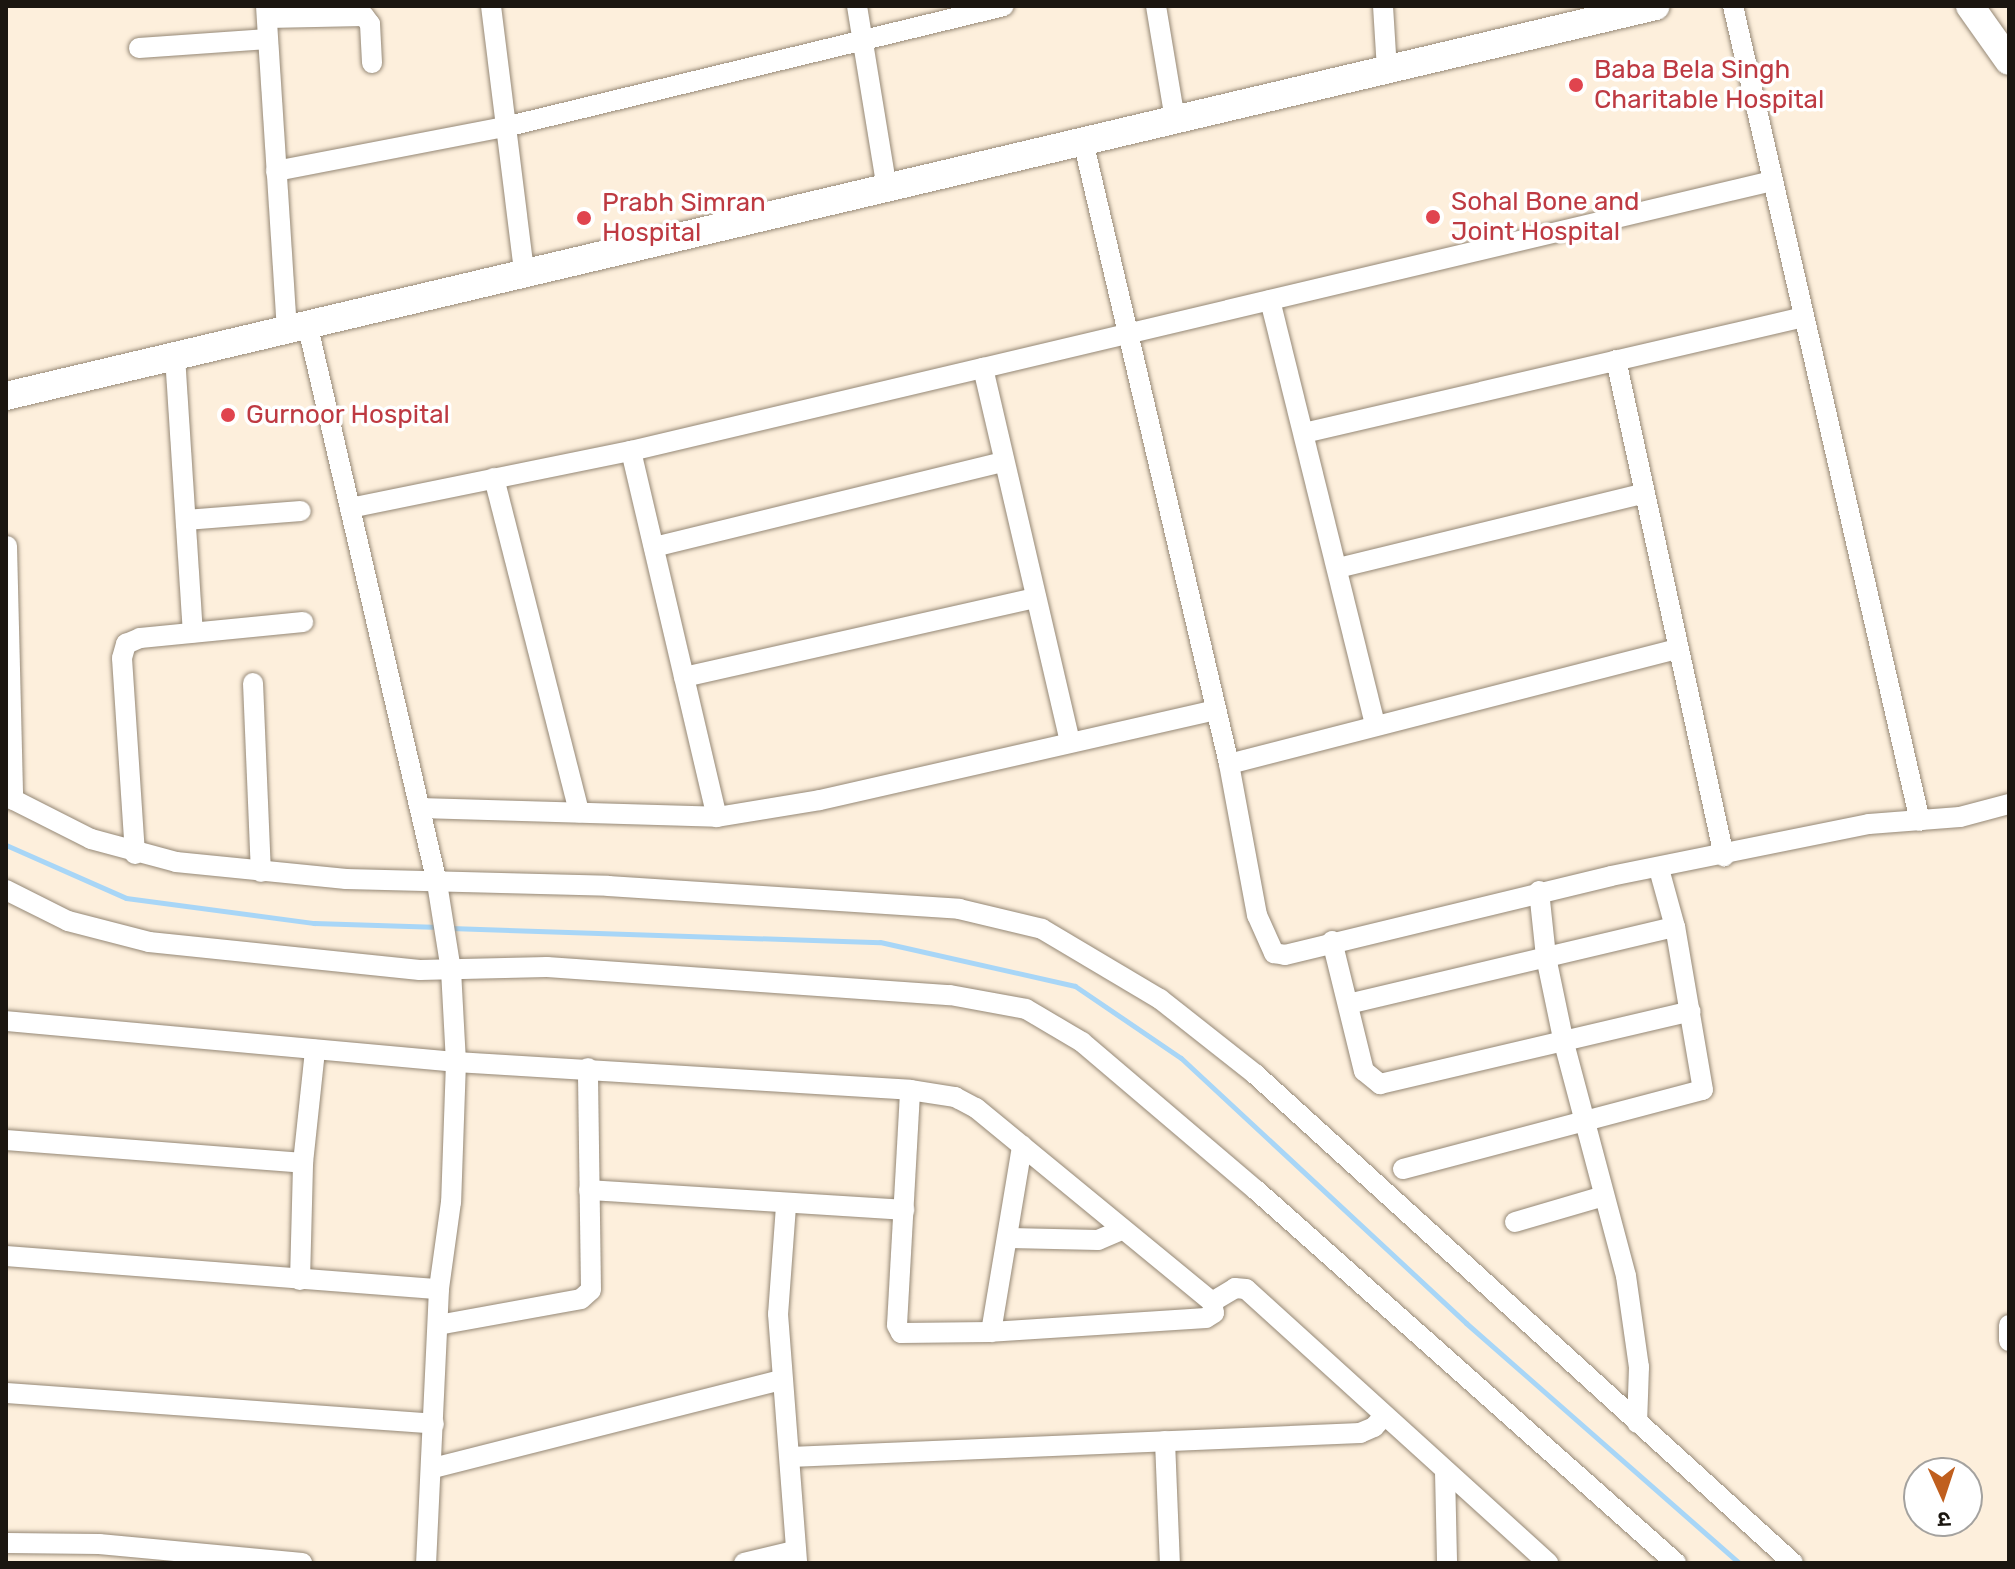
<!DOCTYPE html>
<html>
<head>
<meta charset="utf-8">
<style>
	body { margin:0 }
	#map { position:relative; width:2015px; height:1569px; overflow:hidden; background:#fdefdc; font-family:Rubik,"Noto Sans Devanagari",sans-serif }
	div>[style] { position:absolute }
	.stream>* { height:5px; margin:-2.5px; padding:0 2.5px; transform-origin:2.5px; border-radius:2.5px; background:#a8d6f7 }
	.roads { filter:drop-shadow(0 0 2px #958876) drop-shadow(0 0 2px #958876) }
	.minor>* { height:20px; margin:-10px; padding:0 10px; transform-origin:10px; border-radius:10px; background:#fff }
	.secondary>* { height:28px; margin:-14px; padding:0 14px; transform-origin:14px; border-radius:14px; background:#fff }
	.dots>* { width:22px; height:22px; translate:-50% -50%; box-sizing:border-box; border:4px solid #fff; border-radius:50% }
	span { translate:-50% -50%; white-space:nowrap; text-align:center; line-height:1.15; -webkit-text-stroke:7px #fff; paint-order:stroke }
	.health-label { font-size:26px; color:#be3a42 }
	.left { translate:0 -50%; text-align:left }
	.frame { position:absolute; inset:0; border:8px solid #1b1610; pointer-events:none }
	.north { position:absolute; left:1903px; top:1457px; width:80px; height:80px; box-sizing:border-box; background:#fff; border:2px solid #a4a29f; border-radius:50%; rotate:177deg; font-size:22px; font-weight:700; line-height:32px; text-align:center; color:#1b1610 }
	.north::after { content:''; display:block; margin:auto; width:28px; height:36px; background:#c05f1e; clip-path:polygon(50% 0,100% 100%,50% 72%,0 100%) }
</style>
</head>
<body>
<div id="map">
	<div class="stream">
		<div style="left:6px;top:845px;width:131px;rotate:23.8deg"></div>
		<div style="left:126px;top:898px;width:190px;rotate:7.6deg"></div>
		<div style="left:314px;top:923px;width:126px;rotate:1.8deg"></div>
		<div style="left:450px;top:928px;width:430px;rotate:1.9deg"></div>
		<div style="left:880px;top:942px;width:200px;rotate:12.7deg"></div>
		<div style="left:1075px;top:986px;width:128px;rotate:34.2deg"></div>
		<div style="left:1181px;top:1058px;width:389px;rotate:42.9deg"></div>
		<div style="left:1466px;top:1323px;width:363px;rotate:41.3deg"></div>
	</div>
	<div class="roads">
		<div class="minor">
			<div style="left:266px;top:6px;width:322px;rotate:86.3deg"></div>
			<div style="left:491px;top:6px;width:268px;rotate:82.9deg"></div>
			<div style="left:857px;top:6px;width:185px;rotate:80.7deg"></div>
			<div style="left:1156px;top:6px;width:115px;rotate:80.5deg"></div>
			<div style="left:1383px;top:6px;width:63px;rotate:86.4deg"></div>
			<div style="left:1733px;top:6px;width:836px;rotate:77.08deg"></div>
			<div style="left:267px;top:18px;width:97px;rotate:-1.2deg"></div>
			<div style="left:364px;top:16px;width:10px;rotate:53deg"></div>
			<div style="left:370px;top:24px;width:39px;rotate:87deg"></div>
			<div style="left:139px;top:48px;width:129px;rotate:-4deg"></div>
			<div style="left:1083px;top:141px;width:640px;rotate:76.81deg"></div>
			<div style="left:1229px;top:764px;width:154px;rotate:79.5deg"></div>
			<div style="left:1257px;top:915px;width:42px;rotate:65.9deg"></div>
			<div style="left:1274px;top:953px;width:11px;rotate:10deg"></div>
			<div style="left:1285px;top:955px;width:335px;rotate:-13.6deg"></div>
			<div style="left:1611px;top:876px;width:263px;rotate:-11.4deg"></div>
			<div style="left:1869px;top:824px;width:91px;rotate:-4.4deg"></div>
			<div style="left:1960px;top:817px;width:51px;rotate:-14.9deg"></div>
			<div style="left:276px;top:171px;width:233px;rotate:-10.9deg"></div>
			<div style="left:505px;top:127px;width:513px;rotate:-13.63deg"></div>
			<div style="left:1270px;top:300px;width:438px;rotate:76.1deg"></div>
			<div style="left:307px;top:323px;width:575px;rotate:76.93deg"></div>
			<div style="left:437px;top:883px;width:88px;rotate:80.9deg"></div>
			<div style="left:451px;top:970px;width:92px;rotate:86.9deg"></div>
			<div style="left:456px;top:1062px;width:140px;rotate:92deg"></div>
			<div style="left:451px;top:1202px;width:88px;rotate:97.9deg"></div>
			<div style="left:439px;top:1289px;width:274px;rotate:92.7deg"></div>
			<div style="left:175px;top:356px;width:277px;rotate:86.3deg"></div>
			<div style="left:1616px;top:360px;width:508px;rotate:77.72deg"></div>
			<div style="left:983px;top:368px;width:811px;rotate:-13.33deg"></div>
			<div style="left:1304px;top:433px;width:513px;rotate:-13.06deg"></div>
			<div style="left:631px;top:451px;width:376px;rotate:76.8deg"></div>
			<div style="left:494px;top:478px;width:345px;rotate:75.7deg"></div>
			<div style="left:350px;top:508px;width:287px;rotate:-11.5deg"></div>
			<div style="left:631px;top:451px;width:362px;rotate:-13.3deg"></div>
			<div style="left:983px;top:368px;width:384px;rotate:76.9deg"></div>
			<div style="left:186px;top:520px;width:115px;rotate:-4.5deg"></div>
			<div style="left:7px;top:546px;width:254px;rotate:88.6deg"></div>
			<div style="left:654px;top:547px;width:360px;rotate:-13.7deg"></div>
			<div style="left:1338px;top:568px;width:313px;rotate:-13.7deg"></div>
			<div style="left:684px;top:677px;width:360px;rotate:-12.7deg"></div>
			<div style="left:253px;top:683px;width:189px;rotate:87.6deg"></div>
			<div style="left:1229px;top:764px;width:463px;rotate:-14.4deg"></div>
			<div style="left:6px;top:796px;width:95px;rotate:26.8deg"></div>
			<div style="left:91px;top:839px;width:88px;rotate:15.1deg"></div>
			<div style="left:176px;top:862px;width:171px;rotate:5.7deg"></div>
			<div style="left:346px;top:879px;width:262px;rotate:1.5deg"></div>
			<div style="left:608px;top:886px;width:352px;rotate:3.7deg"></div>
			<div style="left:959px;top:909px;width:85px;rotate:13.5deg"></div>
			<div style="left:1042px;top:929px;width:137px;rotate:30.7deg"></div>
			<div style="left:1160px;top:999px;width:121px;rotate:38.3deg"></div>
			<div style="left:1255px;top:1074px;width:727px;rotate:42.27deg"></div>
			<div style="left:420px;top:808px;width:297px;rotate:1.7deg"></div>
			<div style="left:717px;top:817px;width:104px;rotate:-9.4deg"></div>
			<div style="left:820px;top:800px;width:406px;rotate:-12.8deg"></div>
			<div style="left:135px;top:854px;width:196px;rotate:-93.8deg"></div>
			<div style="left:122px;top:658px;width:15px;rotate:-74deg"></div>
			<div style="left:126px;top:644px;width:15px;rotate:-23deg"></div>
			<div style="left:140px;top:638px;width:164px;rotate:-5.6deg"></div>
			<div style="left:6px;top:890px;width:69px;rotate:26.6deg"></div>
			<div style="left:68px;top:921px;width:84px;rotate:14.5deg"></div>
			<div style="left:149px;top:942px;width:272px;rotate:5.9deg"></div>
			<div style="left:420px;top:970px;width:127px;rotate:-1.4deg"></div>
			<div style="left:547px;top:967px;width:404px;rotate:4deg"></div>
			<div style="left:950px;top:995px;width:77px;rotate:10.4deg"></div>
			<div style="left:1026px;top:1009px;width:65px;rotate:30.5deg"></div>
			<div style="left:1082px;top:1042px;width:228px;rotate:40.4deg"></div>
			<div style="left:1256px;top:1190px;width:562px;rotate:41.61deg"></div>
			<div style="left:1539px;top:891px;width:66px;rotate:83.9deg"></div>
			<div style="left:1546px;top:957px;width:88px;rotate:78.2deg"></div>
			<div style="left:1564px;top:1043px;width:241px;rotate:75.1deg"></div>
			<div style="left:1626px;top:1276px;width:92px;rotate:81.9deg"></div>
			<div style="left:1639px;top:1367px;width:56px;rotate:92deg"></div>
			<div style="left:1332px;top:941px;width:134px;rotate:76.2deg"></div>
			<div style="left:1364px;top:1071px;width:21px;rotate:39deg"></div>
			<div style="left:1380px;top:1084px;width:319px;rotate:-13.2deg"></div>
			<div style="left:1348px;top:1004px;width:336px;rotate:-13.3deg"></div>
			<div style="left:6px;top:1021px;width:452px;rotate:5.2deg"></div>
			<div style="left:456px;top:1062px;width:455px;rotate:3.5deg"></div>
			<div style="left:910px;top:1090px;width:46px;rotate:8.8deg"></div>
			<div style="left:955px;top:1097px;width:24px;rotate:28deg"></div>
			<div style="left:976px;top:1108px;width:306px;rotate:39.4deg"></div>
			<div style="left:1212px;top:1302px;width:11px;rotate:80deg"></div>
			<div style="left:1214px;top:1313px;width:9px;rotate:148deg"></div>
			<div style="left:1206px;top:1318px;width:215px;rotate:176.3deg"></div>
			<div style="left:991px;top:1332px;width:90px;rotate:179.4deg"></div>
			<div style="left:901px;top:1333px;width:9px;rotate:-117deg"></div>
			<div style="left:897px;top:1325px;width:235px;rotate:-86.8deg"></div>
			<div style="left:6px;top:1140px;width:298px;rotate:4.4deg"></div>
			<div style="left:1403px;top:1169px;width:310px;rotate:-14.8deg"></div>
			<div style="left:1703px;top:1090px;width:165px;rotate:-99.7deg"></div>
			<div style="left:1675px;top:927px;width:60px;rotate:-105.4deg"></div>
			<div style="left:589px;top:1190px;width:316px;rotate:3.6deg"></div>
			<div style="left:786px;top:1206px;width:108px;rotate:94.2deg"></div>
			<div style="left:778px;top:1314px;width:250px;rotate:85.6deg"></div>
			<div style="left:1515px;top:1222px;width:93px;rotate:-16.3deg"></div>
			<div style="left:1010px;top:1238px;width:88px;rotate:1.3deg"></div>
			<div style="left:1098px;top:1240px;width:26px;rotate:-23deg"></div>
			<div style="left:6px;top:1256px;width:434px;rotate:4.4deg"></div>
			<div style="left:300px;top:1280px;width:117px;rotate:-88.5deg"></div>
			<div style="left:303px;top:1163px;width:114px;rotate:-83.9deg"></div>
			<div style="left:1212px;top:1302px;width:27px;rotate:-31deg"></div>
			<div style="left:1235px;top:1288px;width:11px;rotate:5deg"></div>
			<div style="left:1246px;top:1289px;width:408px;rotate:42.2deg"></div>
			<div style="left:438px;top:1325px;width:145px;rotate:-10.3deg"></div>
			<div style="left:581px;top:1299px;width:13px;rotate:-42deg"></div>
			<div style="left:591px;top:1290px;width:222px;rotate:-90.8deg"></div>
			<div style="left:2009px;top:1325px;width:16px;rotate:90deg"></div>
			<div style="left:991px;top:1332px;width:189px;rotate:-80.5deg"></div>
			<div style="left:6px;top:1393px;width:429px;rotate:4.1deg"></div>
			<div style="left:1165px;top:1441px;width:122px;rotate:87.7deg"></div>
			<div style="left:790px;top:1457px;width:571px;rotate:-2.41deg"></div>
			<div style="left:1360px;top:1433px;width:15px;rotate:-23deg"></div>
			<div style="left:1374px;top:1427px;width:15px;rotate:-48deg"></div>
			<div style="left:433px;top:1468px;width:358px;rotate:-14.2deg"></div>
			<div style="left:1445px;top:1472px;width:91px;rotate:88.7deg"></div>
			<div style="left:7px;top:1543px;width:92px;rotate:0.6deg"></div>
			<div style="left:99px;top:1544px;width:204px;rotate:5.3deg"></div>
			<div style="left:744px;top:1563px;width:51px;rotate:-13.5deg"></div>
		</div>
		<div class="secondary">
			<div style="left:1970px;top:6px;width:67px;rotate:54.7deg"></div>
			<div style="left:6px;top:396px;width:1695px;rotate:-13.3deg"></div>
		</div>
	</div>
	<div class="dots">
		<div style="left:1576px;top:85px;background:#e0444e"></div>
		<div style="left:1433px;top:217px;background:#e0444e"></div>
		<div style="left:584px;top:218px;background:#e0444e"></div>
		<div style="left:228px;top:415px;background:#e0444e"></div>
	</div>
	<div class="health-label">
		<span class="left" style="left:1594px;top:85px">Baba Bela Singh<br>Charitable Hospital</span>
		<span class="left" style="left:1451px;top:217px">Sohal Bone and<br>Joint Hospital</span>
		<span class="left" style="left:602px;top:218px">Prabh Simran<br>Hospital</span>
		<span class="left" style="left:246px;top:415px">Gurnoor Hospital</span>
	</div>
	<div class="frame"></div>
	<div class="north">उ</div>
</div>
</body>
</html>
